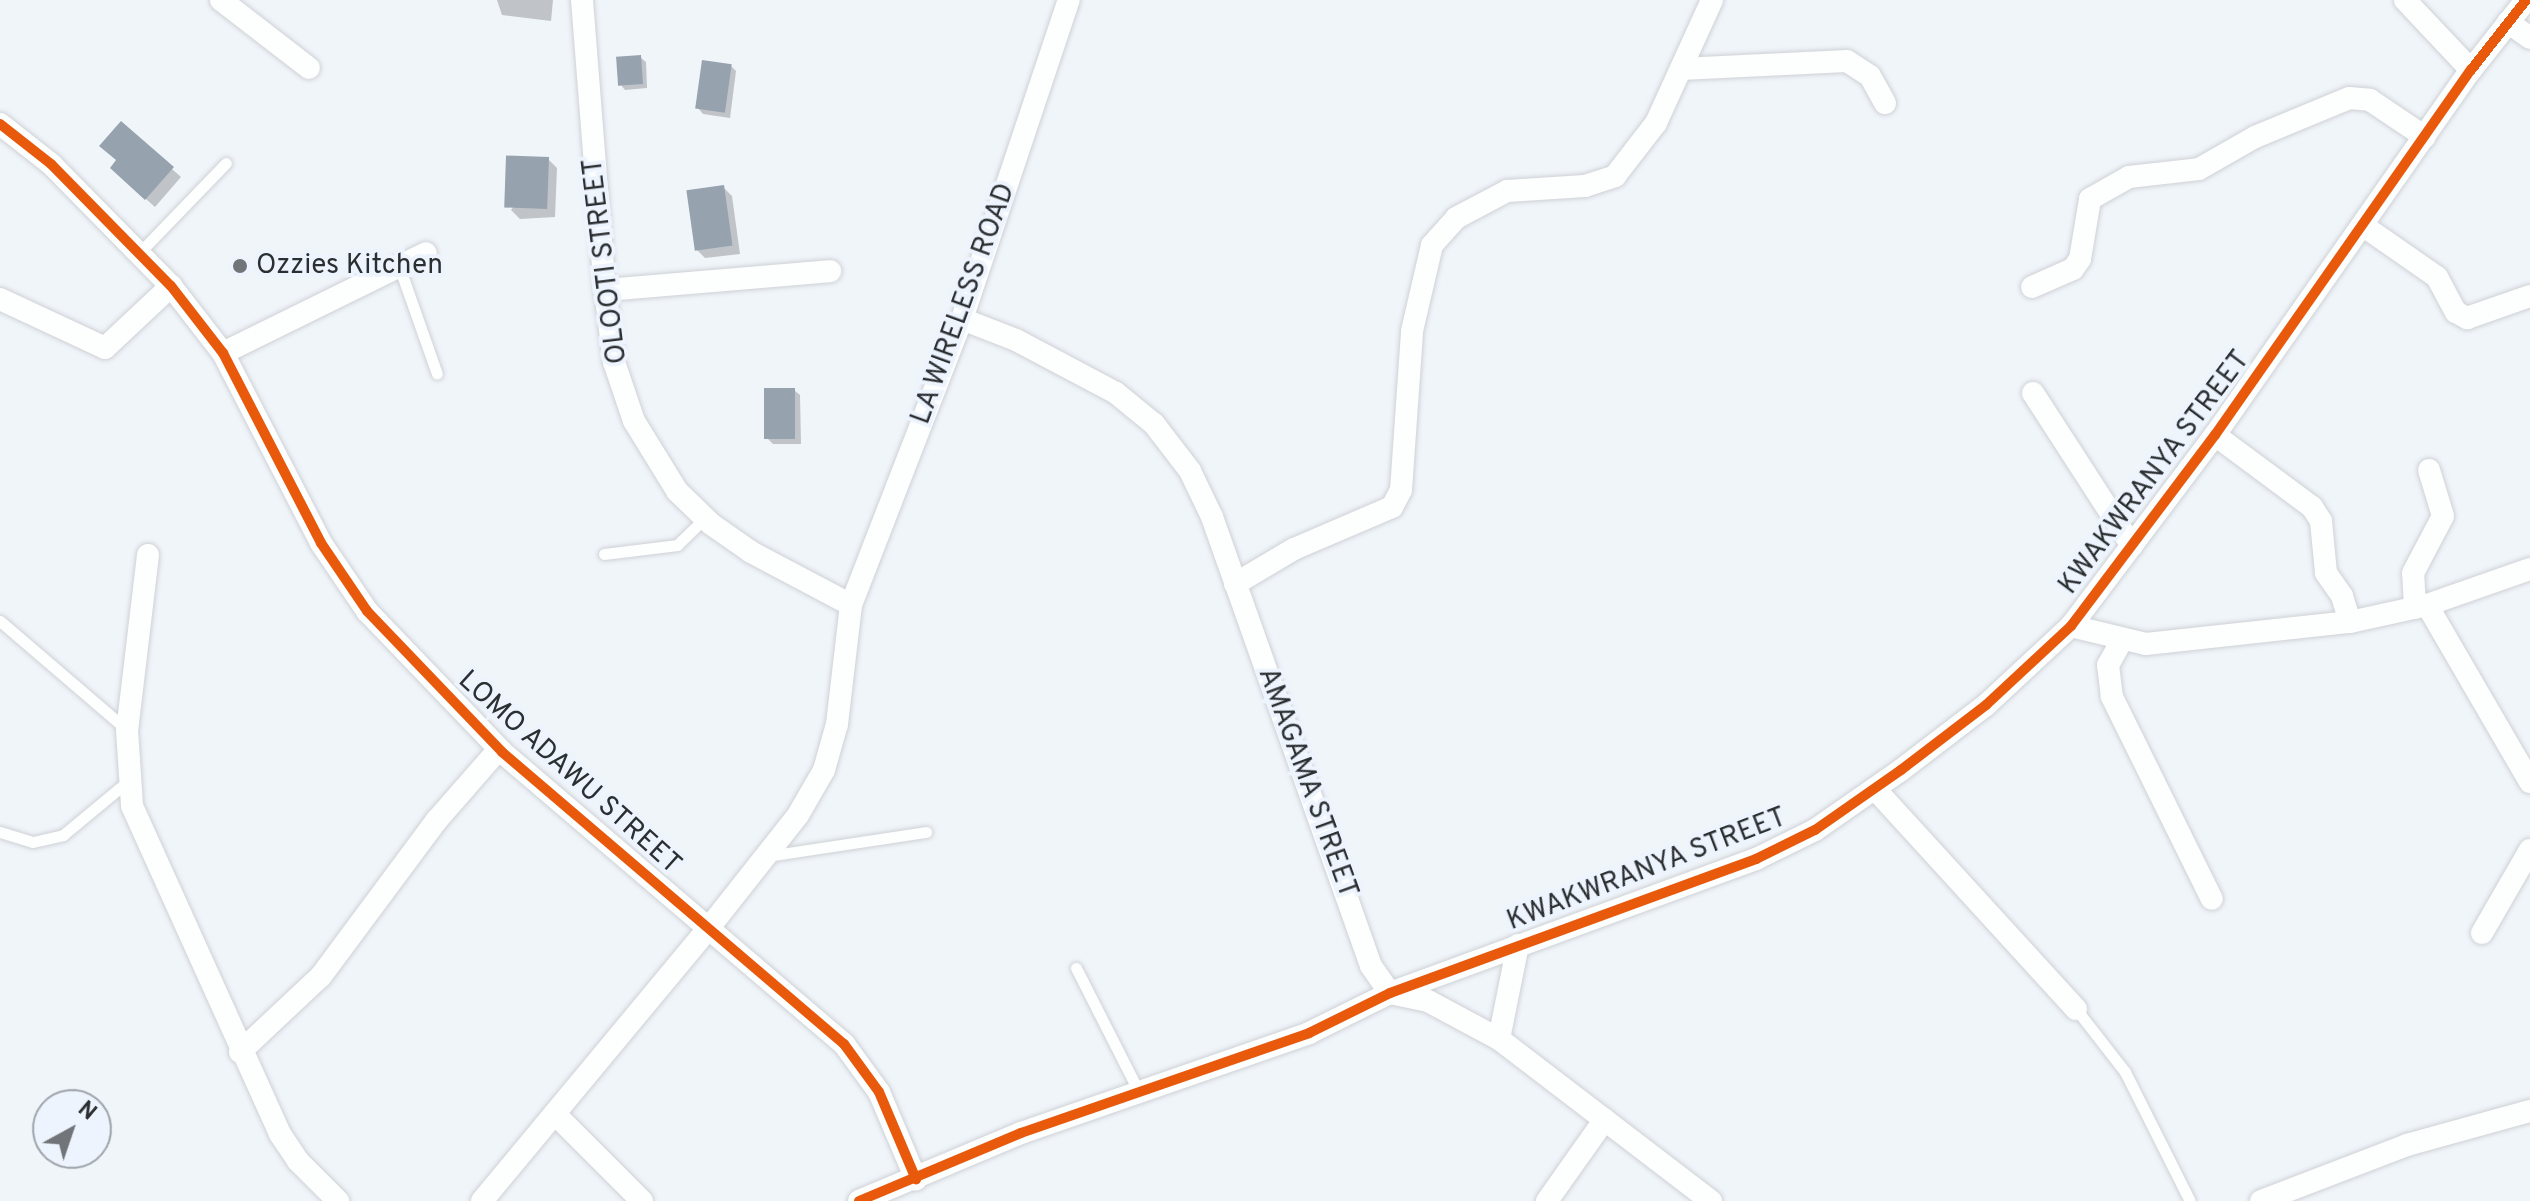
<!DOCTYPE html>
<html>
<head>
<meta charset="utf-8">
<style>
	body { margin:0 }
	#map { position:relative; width:2530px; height:1201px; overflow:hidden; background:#f0f5fa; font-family:Overpass,sans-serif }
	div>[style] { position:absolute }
	.shadow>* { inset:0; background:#0003 }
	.building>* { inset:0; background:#97a2af; transform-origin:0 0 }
	.roads { filter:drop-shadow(0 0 2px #ced1d5) drop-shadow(0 0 2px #ced1d5) }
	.lane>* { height:11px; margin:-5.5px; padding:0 5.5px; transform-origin:5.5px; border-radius:5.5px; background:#fdfefe }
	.street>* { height:22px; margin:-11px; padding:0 11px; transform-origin:11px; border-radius:11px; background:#fdfefe }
	.cycleway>* { height:10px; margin:-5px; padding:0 5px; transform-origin:5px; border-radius:5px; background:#e8590c }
	.dots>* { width:22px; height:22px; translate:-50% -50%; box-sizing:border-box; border:4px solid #edf4fd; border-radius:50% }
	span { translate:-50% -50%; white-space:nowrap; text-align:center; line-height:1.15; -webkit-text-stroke:8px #edf4fd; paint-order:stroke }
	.street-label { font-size:28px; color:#2c2f32 }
	.poi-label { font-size:28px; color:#2c2f32 }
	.left { translate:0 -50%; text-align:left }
	.north { position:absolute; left:32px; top:1089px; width:80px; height:80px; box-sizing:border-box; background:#edf4fd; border:2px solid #a0a5ac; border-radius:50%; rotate:40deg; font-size:22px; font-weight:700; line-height:32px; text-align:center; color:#2c2f32 }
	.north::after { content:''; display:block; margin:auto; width:28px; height:36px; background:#717478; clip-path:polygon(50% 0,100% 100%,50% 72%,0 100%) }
</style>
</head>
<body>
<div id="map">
	<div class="shadow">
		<div style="clip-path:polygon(497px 0,553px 0,551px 21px,502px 15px)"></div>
		<div style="clip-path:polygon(640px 57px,646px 62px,647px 88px,625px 90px,620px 84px)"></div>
		<div style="clip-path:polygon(731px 66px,736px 71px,730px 118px,703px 114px,698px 108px)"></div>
		<div style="clip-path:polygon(121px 124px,181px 177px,155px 207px,121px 177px)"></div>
		<div style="clip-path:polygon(548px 159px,557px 168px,555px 217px,520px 219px,511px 210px)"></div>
		<div style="clip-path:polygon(723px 187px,732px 196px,740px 254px,705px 258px,696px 249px)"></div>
		<div style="clip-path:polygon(794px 390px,800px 395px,801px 444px,773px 444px,768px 439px)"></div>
	</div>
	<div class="building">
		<div style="left:641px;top:55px;width:29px;height:25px;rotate:86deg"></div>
		<div style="left:702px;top:60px;width:30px;height:49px;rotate:8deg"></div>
		<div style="clip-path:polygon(121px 121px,174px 167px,145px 200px,110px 168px,116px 160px,99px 146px)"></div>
		<div style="left:549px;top:157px;width:52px;height:43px;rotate:92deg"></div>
		<div style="left:724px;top:185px;width:61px;height:38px;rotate:82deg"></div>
		<div style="left:764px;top:388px;width:31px;height:51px"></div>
	</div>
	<div class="roads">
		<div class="lane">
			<div style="left:139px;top:253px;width:125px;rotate:-46deg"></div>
			<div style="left:399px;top:266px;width:114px;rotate:70.6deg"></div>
			<div style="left:604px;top:554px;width:74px;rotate:-7deg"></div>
			<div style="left:677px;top:545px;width:39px;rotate:-44deg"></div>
			<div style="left:0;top:621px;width:166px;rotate:40.6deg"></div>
			<div style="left:0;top:832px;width:34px;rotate:17deg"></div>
			<div style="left:33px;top:842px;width:31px;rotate:-13deg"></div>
			<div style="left:63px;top:835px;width:83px;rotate:-39.6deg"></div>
			<div style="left:767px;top:856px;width:161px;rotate:-8.6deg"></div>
			<div style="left:1076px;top:968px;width:137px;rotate:63.1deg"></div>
			<div style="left:2076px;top:1009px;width:80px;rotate:52.1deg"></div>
			<div style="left:2125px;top:1072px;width:144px;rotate:63.3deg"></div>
		</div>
		<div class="street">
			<div style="left:221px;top:0;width:111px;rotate:37.7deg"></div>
			<div style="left:582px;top:0;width:291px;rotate:85.5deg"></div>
			<div style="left:605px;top:290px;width:73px;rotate:82.9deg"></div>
			<div style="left:614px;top:362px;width:62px;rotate:71.3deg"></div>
			<div style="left:634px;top:421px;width:82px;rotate:58.4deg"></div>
			<div style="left:677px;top:491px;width:47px;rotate:44.1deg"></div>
			<div style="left:711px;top:524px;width:49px;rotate:35deg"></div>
			<div style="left:751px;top:552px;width:113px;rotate:27.9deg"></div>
			<div style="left:2405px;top:0;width:96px;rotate:46.7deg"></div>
			<div style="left:2508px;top:22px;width:27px;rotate:36deg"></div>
			<div style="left:1681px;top:69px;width:166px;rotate:-2.8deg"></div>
			<div style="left:1847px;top:61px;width:27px;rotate:33deg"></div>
			<div style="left:1870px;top:76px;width:31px;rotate:61deg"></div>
			<div style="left:0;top:124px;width:65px;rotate:38.1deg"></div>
			<div style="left:51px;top:164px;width:171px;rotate:45.5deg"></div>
			<div style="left:171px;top:286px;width:85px;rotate:52.2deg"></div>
			<div style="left:223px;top:353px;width:214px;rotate:62.7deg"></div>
			<div style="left:321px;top:543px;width:82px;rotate:55.9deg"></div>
			<div style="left:367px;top:611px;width:195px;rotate:46.2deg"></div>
			<div style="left:502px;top:752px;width:450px;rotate:40.5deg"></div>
			<div style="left:844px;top:1044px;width:59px;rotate:53.9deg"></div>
			<div style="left:879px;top:1092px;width:95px;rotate:67deg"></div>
			<div style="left:2365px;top:227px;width:88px;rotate:34.8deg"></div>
			<div style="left:2437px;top:277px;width:40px;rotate:62deg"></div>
			<div style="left:2456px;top:312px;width:13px;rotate:29deg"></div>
			<div style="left:2467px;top:318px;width:67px;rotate:-19.2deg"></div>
			<div style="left:2032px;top:287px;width:45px;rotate:-23.7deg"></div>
			<div style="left:2073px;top:269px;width:12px;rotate:-55deg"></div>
			<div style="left:2080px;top:259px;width:61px;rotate:-80.5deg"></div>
			<div style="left:2090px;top:199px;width:45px;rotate:-29.4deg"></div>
			<div style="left:2129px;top:177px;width:70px;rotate:-6.5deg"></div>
			<div style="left:2199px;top:169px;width:64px;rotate:-29.7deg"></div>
			<div style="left:2255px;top:137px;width:102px;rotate:-22.5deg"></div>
			<div style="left:2349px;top:98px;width:21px;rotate:5deg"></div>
			<div style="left:2370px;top:100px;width:66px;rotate:33.9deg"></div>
			<div style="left:605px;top:290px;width:226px;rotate:-4.8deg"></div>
			<div style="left:0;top:299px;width:116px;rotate:25deg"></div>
			<div style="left:105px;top:348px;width:91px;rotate:-43.2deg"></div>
			<div style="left:962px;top:319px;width:58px;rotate:21.3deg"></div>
			<div style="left:1016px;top:340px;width:113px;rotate:27.9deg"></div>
			<div style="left:1116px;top:393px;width:49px;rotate:39.2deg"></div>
			<div style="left:1154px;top:424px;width:59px;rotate:52.5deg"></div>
			<div style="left:1190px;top:471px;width:51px;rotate:64.4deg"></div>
			<div style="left:1212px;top:517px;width:476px;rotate:70.5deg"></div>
			<div style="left:1371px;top:966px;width:33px;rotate:55deg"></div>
			<div style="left:1390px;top:993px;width:39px;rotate:12deg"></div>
			<div style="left:1428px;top:1001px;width:81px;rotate:28.2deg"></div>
			<div style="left:1499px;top:1039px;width:267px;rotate:37.4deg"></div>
			<div style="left:223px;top:353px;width:226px;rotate:-26.2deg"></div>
			<div style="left:2033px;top:393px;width:182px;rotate:57.1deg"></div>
			<div style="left:2215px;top:435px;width:121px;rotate:36.6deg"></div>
			<div style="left:2312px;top:507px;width:17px;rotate:57deg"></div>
			<div style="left:2321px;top:521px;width:52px;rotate:84.5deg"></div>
			<div style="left:2326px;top:573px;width:28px;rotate:55deg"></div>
			<div style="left:2342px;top:596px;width:27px;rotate:73deg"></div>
			<div style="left:148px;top:555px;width:176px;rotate:96.8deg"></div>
			<div style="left:127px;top:730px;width:76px;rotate:86.2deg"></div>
			<div style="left:132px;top:806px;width:360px;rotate:65.7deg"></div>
			<div style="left:280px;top:1134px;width:32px;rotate:56deg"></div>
			<div style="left:298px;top:1161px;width:57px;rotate:45deg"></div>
			<div style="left:1235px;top:584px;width:69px;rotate:-30.7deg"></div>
			<div style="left:1294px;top:549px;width:107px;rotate:-23.2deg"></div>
			<div style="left:1392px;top:507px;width:19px;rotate:-62deg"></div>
			<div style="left:1401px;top:490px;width:159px;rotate:-86deg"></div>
			<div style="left:1412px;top:331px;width:88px;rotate:-76.9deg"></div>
			<div style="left:1432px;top:245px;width:36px;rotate:-48deg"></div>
			<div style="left:1456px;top:218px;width:58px;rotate:-27.9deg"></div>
			<div style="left:1507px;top:191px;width:78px;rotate:-3.7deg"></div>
			<div style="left:1585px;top:186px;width:32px;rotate:-18deg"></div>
			<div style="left:1615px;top:176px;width:67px;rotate:-52.3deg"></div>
			<div style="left:1656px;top:123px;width:135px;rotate:-65.5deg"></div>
			<div style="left:2427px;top:605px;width:205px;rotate:59.8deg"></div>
			<div style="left:2415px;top:608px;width:35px;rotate:-93deg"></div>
			<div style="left:2413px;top:573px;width:64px;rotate:-62.2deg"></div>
			<div style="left:2443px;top:516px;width:48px;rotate:-106.9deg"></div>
			<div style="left:2071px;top:626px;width:77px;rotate:13.5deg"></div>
			<div style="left:2146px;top:644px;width:205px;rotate:-6.2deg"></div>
			<div style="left:2350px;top:622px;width:79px;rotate:-12.4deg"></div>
			<div style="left:2427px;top:605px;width:109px;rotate:-19.3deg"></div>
			<div style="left:2122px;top:640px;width:29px;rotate:119deg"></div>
			<div style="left:2108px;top:665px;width:32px;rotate:83deg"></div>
			<div style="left:2112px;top:697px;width:225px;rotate:63.7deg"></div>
			<div style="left:1875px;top:789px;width:298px;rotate:47.6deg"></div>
			<div style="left:2482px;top:933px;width:96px;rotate:-60deg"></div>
			<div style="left:1499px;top:1039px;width:96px;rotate:-78.6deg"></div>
			<div style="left:240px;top:1052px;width:111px;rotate:-43.2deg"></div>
			<div style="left:321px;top:976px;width:194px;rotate:-53.4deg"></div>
			<div style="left:437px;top:820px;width:94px;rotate:-48.9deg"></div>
			<div style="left:555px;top:1114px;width:123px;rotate:45deg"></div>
			<div style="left:482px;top:1201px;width:354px;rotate:-50.3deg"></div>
			<div style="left:708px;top:929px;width:145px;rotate:-51.7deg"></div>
			<div style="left:798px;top:815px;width:52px;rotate:-60deg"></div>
			<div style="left:824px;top:770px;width:48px;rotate:-74.2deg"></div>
			<div style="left:837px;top:724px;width:120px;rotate:-83.3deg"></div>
			<div style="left:851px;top:605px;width:307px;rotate:-68.8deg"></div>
			<div style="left:962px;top:319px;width:336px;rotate:-71.5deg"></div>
			<div style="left:859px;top:1201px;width:176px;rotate:-22.8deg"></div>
			<div style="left:1021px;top:1133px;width:305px;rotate:-19.1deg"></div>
			<div style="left:1309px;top:1033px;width:90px;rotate:-26.3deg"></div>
			<div style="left:1390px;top:993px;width:390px;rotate:-20.1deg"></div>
			<div style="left:1756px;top:859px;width:66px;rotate:-26.2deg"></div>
			<div style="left:1815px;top:830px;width:105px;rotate:-34.9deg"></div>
			<div style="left:1901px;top:770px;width:107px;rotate:-37.4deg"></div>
			<div style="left:1986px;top:705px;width:116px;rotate:-42.9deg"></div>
			<div style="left:2071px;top:626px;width:239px;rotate:-53deg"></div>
			<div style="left:2215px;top:435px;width:446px;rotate:-55deg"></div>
			<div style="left:2471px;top:70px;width:89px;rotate:-51.8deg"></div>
			<div style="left:1547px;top:1201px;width:100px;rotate:-54.7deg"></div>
			<div style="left:2261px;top:1201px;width:156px;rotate:-21deg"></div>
			<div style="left:2407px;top:1145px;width:128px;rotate:-15.5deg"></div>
		</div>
	</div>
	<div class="cycleway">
		<div style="left:0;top:124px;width:65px;rotate:38.1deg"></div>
		<div style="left:51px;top:164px;width:171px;rotate:45.5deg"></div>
		<div style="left:171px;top:286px;width:85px;rotate:52.2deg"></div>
		<div style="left:223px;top:353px;width:214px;rotate:62.7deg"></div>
		<div style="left:321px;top:543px;width:82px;rotate:55.9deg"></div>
		<div style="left:367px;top:611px;width:195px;rotate:46.2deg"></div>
		<div style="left:502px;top:752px;width:450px;rotate:40.5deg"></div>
		<div style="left:844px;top:1044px;width:59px;rotate:53.9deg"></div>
		<div style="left:879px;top:1092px;width:95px;rotate:67deg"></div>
		<div style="left:859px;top:1201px;width:176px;rotate:-22.8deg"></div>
		<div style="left:1021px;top:1133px;width:305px;rotate:-19.1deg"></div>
		<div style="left:1309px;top:1033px;width:90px;rotate:-26.3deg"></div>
		<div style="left:1390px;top:993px;width:390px;rotate:-20.1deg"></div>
		<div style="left:1756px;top:859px;width:66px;rotate:-26.2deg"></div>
		<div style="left:1815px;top:830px;width:105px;rotate:-34.9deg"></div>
		<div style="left:1901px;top:770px;width:107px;rotate:-37.4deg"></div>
		<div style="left:1986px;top:705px;width:116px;rotate:-42.9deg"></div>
		<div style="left:2071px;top:626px;width:239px;rotate:-53deg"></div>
		<div style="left:2215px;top:435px;width:446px;rotate:-55deg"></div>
		<div style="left:2471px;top:70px;width:89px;rotate:-51.8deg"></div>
	</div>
	<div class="dots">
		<div style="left:240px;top:266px;background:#717478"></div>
	</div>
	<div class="street-label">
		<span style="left:606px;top:261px;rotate:-97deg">OLOOTI STREET</span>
		<span style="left:964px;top:304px;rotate:-70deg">LA WIRELESS ROAD</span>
		<span style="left:2155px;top:473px;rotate:-53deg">KWAKWRANYA STREET</span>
		<span style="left:569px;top:773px;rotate:42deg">LOMO ADAWU STREET</span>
		<span style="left:1307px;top:783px;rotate:70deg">AMAGAMA STREET</span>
		<span style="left:1647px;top:870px;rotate:-21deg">KWAKWRANYA STREET</span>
	</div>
	<div class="poi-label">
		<span class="left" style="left:256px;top:266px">Ozzies Kitchen</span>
	</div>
	<div class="north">N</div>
</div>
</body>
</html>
